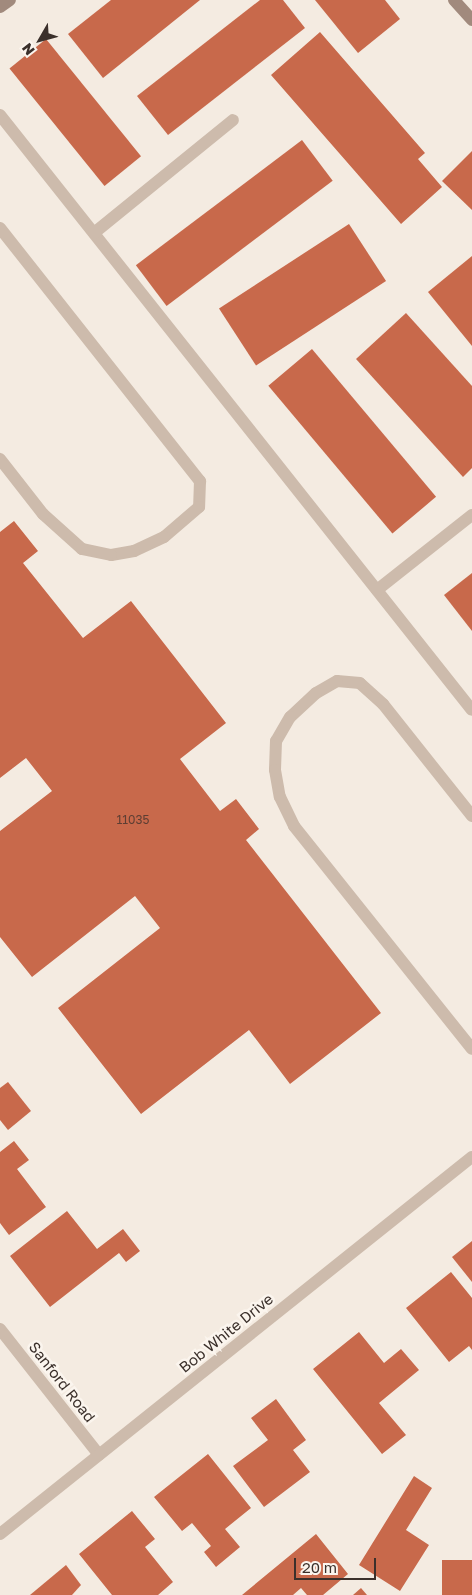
<!DOCTYPE html>
<html>
<head>
<meta charset="utf-8">
<style>
	body { margin:0 }
	#map { position:relative; width:472px; height:1595px; overflow:hidden; background:#f4ebe1; font-family:"Golos Text",sans-serif }
	div>[style] { position:absolute }
	.building>* { inset:0; background:#c8694b; transform-origin:0 0 }
	.lane>* { height:12px; margin:-6px; padding:0 6px; transform-origin:6px; border-radius:6px; background:#cdbbac }
	.street>* { height:12px; margin:-6px; padding:0 6px; transform-origin:6px; border-radius:6px; background:#cdbbac }
	.secondary>* { height:12px; margin:-6px; padding:0 6px; transform-origin:6px; border-radius:6px; background:#a18a7d }
	span { translate:-50% -50%; white-space:nowrap; text-align:center; line-height:1.15; -webkit-text-stroke:5px #fbf5ee; paint-order:stroke }
	.number-label { font-size:12px; color:#5e3e33 }
	.number-label span { -webkit-text-stroke-width:0 }
	.street-label { font-size:15px; color:#3b302b }
	.north { position:absolute; left:15px; top:15px; width:50px; height:50px; -webkit-text-stroke:4px #fbf5ee; paint-order:stroke; rotate:232deg; font-size:14px; font-weight:700; line-height:20px; text-align:center; color:#3b302b }
	.north::after { content:''; display:block; margin:auto; width:18px; height:22px; background:#3b302b; clip-path:polygon(50% 0,100% 100%,50% 72%,0 100%) }
	.scale { position:absolute; left:294px; top:1558px; width:82px; height:22px; box-sizing:border-box; border:2px solid #3b302b; border-top:0; padding-left:6px; font-size:15px; line-height:18px; white-space:nowrap; color:#3b302b; -webkit-text-stroke:4px #fbf5ee; paint-order:stroke }
</style>
</head>
<body>
<div id="map">
	<div class="building">
		<div style="clip-path:polygon(111px 0,200px 0,103px 78px,68px 34px)"></div>
		<div style="clip-path:polygon(260px 0,283px 0,305px 28px,168px 135px,137px 96px)"></div>
		<div style="clip-path:polygon(315px 0,385px 0,400px 19px,358px 53px)"></div>
		<div style="clip-path:polygon(320px 32px,425px 153px,418px 159px,442px 187px,401px 224px,271px 75px)"></div>
		<div style="left:46px;top:39px;width:151px;height:47px;rotate:51deg"></div>
		<div style="left:302px;top:140px;width:51px;height:208px;rotate:53deg"></div>
		<div style="clip-path:polygon(472px 151px,472px 210px,442px 181px)"></div>
		<div style="left:349px;top:224px;width:68px;height:155px;rotate:57deg"></div>
		<div style="clip-path:polygon(472px 256px,472px 346px,428px 292px)"></div>
		<div style="clip-path:polygon(406px 313px,472px 386px,472px 468px,463px 477px,356px 359px)"></div>
		<div style="left:312px;top:349px;width:193px;height:57px;rotate:50deg"></div>
		<div style="clip-path:polygon(14px 521px,38px 551px,23px 563px,83px 638px,131px 601px,226px 723px,180px 759px,220px 811px,236px 799px,259px 829px,246px 840px,381px 1013px,290px 1084px,249px 1030px,141px 1114px,58px 1008px,160px 928px,135px 896px,32px 977px,0 937px,0 831px,52px 791px,26px 758px,0 778px,0 532px)"></div>
		<div style="clip-path:polygon(472px 573px,472px 631px,444px 595px)"></div>
		<div style="clip-path:polygon(8px 1082px,31px 1111px,8px 1130px,0 1120px,0 1088px)"></div>
		<div style="clip-path:polygon(14px 1141px,29px 1160px,17px 1169px,46px 1207px,9px 1235px,0 1223px,0 1152px)"></div>
		<div style="clip-path:polygon(67px 1211px,97px 1249px,123px 1229px,140px 1251px,126px 1262px,119px 1253px,50px 1307px,10px 1256px)"></div>
		<div style="clip-path:polygon(472px 1241px,472px 1282px,452px 1257px)"></div>
		<div style="clip-path:polygon(451px 1272px,472px 1298px,472px 1350px,469px 1346px,449px 1362px,406px 1308px)"></div>
		<div style="clip-path:polygon(359px 1332px,384px 1363px,401px 1349px,419px 1370px,379px 1403px,406px 1435px,382px 1454px,313px 1369px)"></div>
		<div style="clip-path:polygon(276px 1399px,306px 1440px,293px 1450px,310px 1472px,264px 1507px,233px 1466px,268px 1440px,251px 1418px)"></div>
		<div style="clip-path:polygon(208px 1454px,251px 1508px,225px 1529px,240px 1547px,216px 1567px,204px 1552px,211px 1546px,192px 1523px,182px 1531px,154px 1497px)"></div>
		<div style="clip-path:polygon(414px 1476px,432px 1488px,406px 1530px,429px 1545px,400px 1591px,359px 1565px)"></div>
		<div style="clip-path:polygon(132px 1511px,155px 1539px,145px 1547px,173px 1582px,158px 1595px,112px 1595px,79px 1554px)"></div>
		<div style="clip-path:polygon(316px 1534px,348px 1574px,323px 1595px,307px 1595px,301px 1588px,293px 1595px,242px 1595px)"></div>
		<div style="left:472px;top:1560px;width:35px;height:30px;rotate:90deg"></div>
		<div style="clip-path:polygon(66px 1565px,81px 1585px,72px 1595px,30px 1595px)"></div>
		<div style="clip-path:polygon(361px 1588px,367px 1595px,353px 1595px)"></div>
	</div>
	<div class="lane">
		<div style="left:0;top:115px;width:759px;rotate:51.58deg"></div>
		<div style="left:0;top:228px;width:323px;rotate:51.7deg"></div>
		<div style="left:200px;top:481px;width:26px;rotate:92deg"></div>
		<div style="left:199px;top:507px;width:46px;rotate:139.4deg"></div>
		<div style="left:164px;top:537px;width:33px;rotate:155deg"></div>
		<div style="left:134px;top:551px;width:23px;rotate:170deg"></div>
		<div style="left:111px;top:555px;width:30px;rotate:-168deg"></div>
		<div style="left:82px;top:549px;width:52px;rotate:-138.1deg"></div>
		<div style="left:43px;top:514px;width:70px;rotate:-128deg"></div>
		<div style="left:94px;top:233px;width:179px;rotate:-39.1deg"></div>
		<div style="left:377px;top:590px;width:121px;rotate:-38.3deg"></div>
		<div style="left:472px;top:816px;width:143px;rotate:-128.5deg"></div>
		<div style="left:383px;top:704px;width:31px;rotate:-138deg"></div>
		<div style="left:360px;top:683px;width:23px;rotate:-175deg"></div>
		<div style="left:337px;top:681px;width:24px;rotate:150deg"></div>
		<div style="left:316px;top:693px;width:35px;rotate:137deg"></div>
		<div style="left:290px;top:717px;width:28px;rotate:120deg"></div>
		<div style="left:276px;top:741px;width:29px;rotate:92deg"></div>
		<div style="left:275px;top:770px;width:27px;rotate:80deg"></div>
		<div style="left:280px;top:797px;width:32px;rotate:64deg"></div>
		<div style="left:294px;top:826px;width:285px;rotate:51.4deg"></div>
	</div>
	<div class="street">
		<div style="left:0;top:1329px;width:160px;rotate:51.8deg"></div>
		<div style="left:0;top:1534px;width:604px;rotate:-38.62deg"></div>
	</div>
	<div class="secondary">
		<div style="left:454px;top:0;width:27px;rotate:48deg"></div>
		<div style="left:0;top:7px;width:12px;rotate:-35deg"></div>
	</div>
	<div class="number-label">
		<span style="left:133px;top:820px">11035</span>
	</div>
	<div class="street-label">
		<span style="left:226px;top:1333px;rotate:-39deg">Bob White Drive</span>
		<span style="left:62px;top:1382px;rotate:52deg">Sanford Road</span>
	</div>
	<div class="north">N</div>
	<div class="scale">20 m</div>
</div>
</body>
</html>
